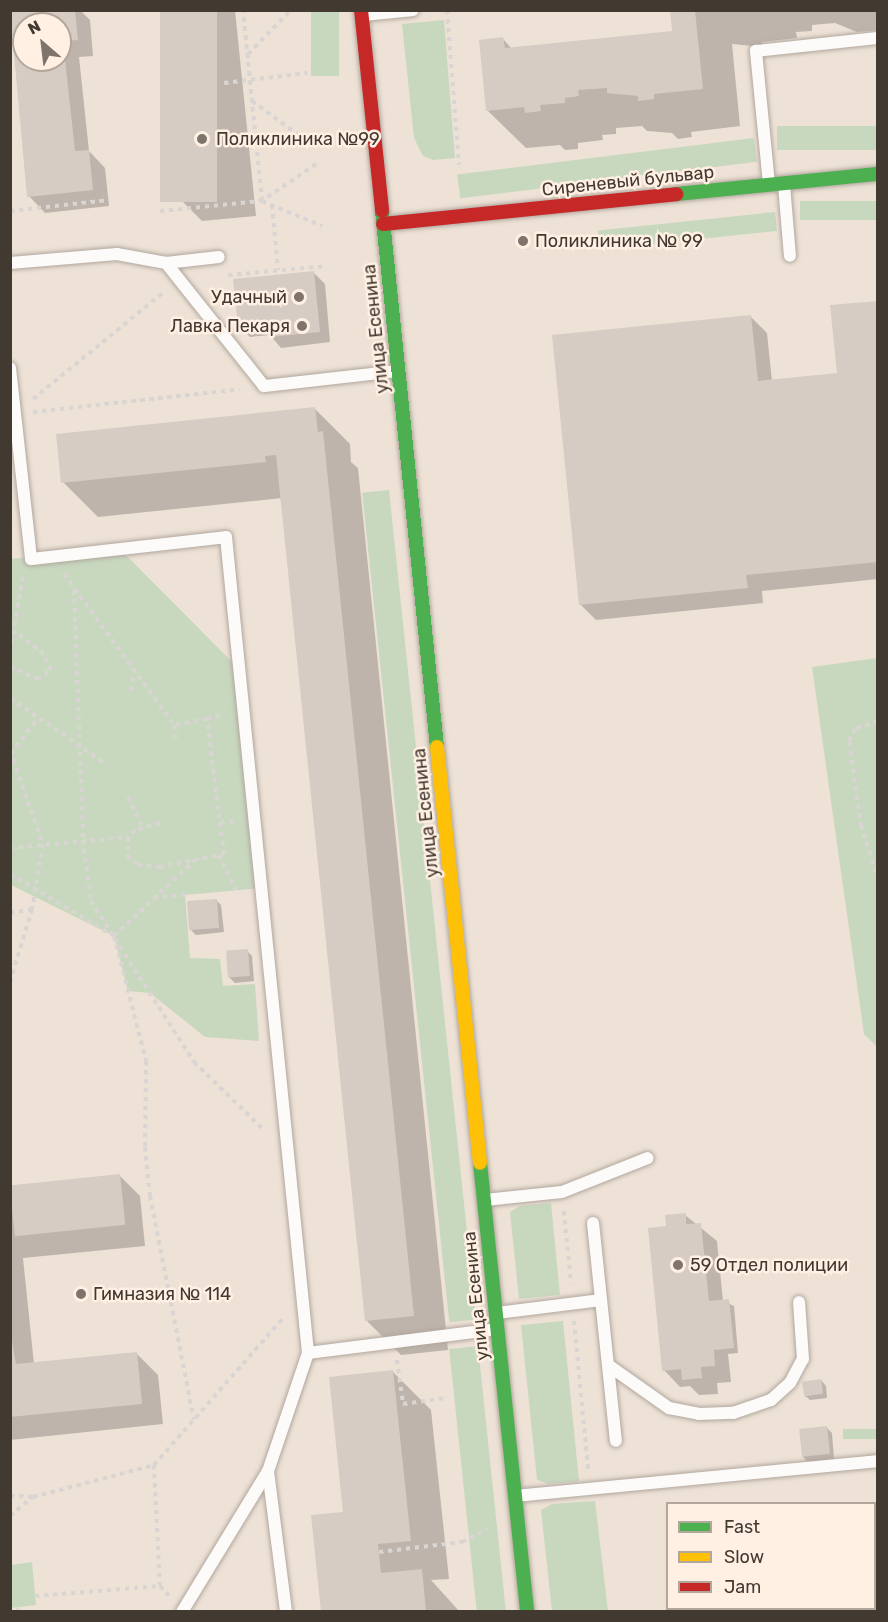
<!DOCTYPE html>
<html>
<head>
<meta charset="utf-8">
<style>
	body { margin:0 }
	#map { position:relative; width:888px; height:1622px; overflow:hidden; background:#eee2d6; font-family:Rubik,sans-serif }
	div>[style] { position:absolute }
	.green>* { inset:0; background:#c8d8bf; transform-origin:0 0 }
	.shadow>* { inset:0; background:#0003 }
	.building>* { inset:0; background:#d6ccc3; transform-origin:0 0 }
	.path>* { height:4px; margin-top:-2px; transform-origin:0; background:repeating-linear-gradient(90deg,#d9d5d2 0 4.5px,transparent 0 9px) }
	.roads { filter:drop-shadow(0 0 2px #b1a79e) drop-shadow(0 0 2px #b1a79e) }
	.lane>* { height:12px; margin:-6px; padding:0 6px; transform-origin:6px; border-radius:6px; background:#fcfbf9 }
	.fast>* { height:14px; margin:-7px; padding:0 7px; transform-origin:7px; border-radius:7px; background:#4caf50 }
	.slow>* { height:14px; margin:-7px; padding:0 7px; transform-origin:7px; border-radius:7px; background:#ffc107 }
	.jam>* { height:14px; margin:-7px; padding:0 7px; transform-origin:7px; border-radius:7px; background:#c62828 }
	.dots>* { width:16px; height:16px; translate:-50% -50%; box-sizing:border-box; border:3px solid #fff0e3; border-radius:50% }
	span { translate:-50% -50%; white-space:nowrap; text-align:center; line-height:1.15; -webkit-text-stroke:5px #fff0e3; paint-order:stroke }
	.poi-label { font-size:18px; color:#423931 }
	.left { translate:0 -50%; text-align:left }
	.right { translate:-100% -50%; text-align:right }
	.street-label { font-size:18px; color:#423931 }
	.frame { position:absolute; inset:0; border:12px solid #423931; pointer-events:none }
	.legend { position:absolute; left:666px; top:1502px; width:210px; height:108px; box-sizing:border-box; background:#fff0e3; border:2px solid #b3a79c; margin:0; padding:8px 10px; list-style:none; font-size:18px; color:#423931 }
	.legend li { display:flex; align-items:center; gap:12px; height:30px }
	.legend b { width:30px; border:2px solid #b3a79c }
	.north { position:absolute; left:12px; top:12px; width:60px; height:60px; box-sizing:border-box; background:#fff0e3; border:2px solid #b3a79c; border-radius:50%; rotate:332deg; font-size:16px; font-weight:700; line-height:24px; text-align:center; color:#423931 }
	.north::after { content:''; display:block; margin:auto; width:21px; height:27px; background:#7e746b; clip-path:polygon(50% 0,100% 100%,50% 72%,0 100%) }
</style>
</head>
<body>
<div id="map">
	<div class="green">
		<div style="left:311px;top:11px;width:28px;height:65px"></div>
		<div style="clip-path:polygon(444px 20px,455px 158px,433px 160px,423px 156px,414px 138px,402px 24px)"></div>
		<div style="left:877px;top:126px;width:24px;height:100px;rotate:90deg"></div>
		<div style="left:754px;top:138px;width:24px;height:299px;rotate:83deg"></div>
		<div style="left:877px;top:201px;width:19px;height:77px;rotate:90deg"></div>
		<div style="left:775px;top:212px;width:19px;height:178px;rotate:84deg"></div>
		<div style="left:389px;top:490px;width:834px;height:27px;rotate:84deg"></div>
		<div style="clip-path:polygon(120px 549px,239px 669px,262px 888px,185px 895px,190px 958px,220px 959px,223px 986px,255px 984px,259px 1041px,205px 1037px,150px 993px,128px 991px,114px 936px,11px 885px,10px 559px)"></div>
		<div style="clip-path:polygon(877px 658px,878px 658px,877px 1047px,864px 1034px,812px 667px)"></div>
		<div style="clip-path:polygon(551px 1203px,560px 1295px,519px 1299px,510px 1212px,520px 1206px)"></div>
		<div style="clip-path:polygon(563px 1321px,579px 1481px,549px 1484px,537px 1480px,521px 1325px)"></div>
		<div style="left:478px;top:1346px;width:266px;height:29px;rotate:84deg"></div>
		<div style="left:877px;top:1429px;width:10px;height:34px;rotate:90deg"></div>
		<div style="clip-path:polygon(595px 1501px,608px 1611px,552px 1611px,541px 1510px,552px 1504px)"></div>
		<div style="clip-path:polygon(32px 1562px,36px 1605px,11px 1608px,11px 1565px)"></div>
		<div style="clip-path:polygon(875px 1590px,877px 1611px,848px 1611px,847px 1609px,874px 1608px)"></div>
	</div>
	<div class="shadow">
		<div style="clip-path:polygon(evenodd,10px 10px,80px 10px,90px 20px,93px 56px,79px 57px,89px 151px,105px 168px,109px 206px,45px 213px,29px 196px,10px 10px,24px 24px,60px 24px,60px 60px,24px 60px,24px 24px)"></div>
		<div style="clip-path:polygon(162px 10px,235px 10px,256px 216px,202px 221px,181px 200px)"></div>
		<div style="clip-path:polygon(672px 10px,878px 10px,878px 30px,857px 32px,835px 23px,812px 25px,812px 31px,796px 32px,797px 38px,762px 42px,763px 47px,732px 44px,740px 126px,691px 132px,692px 137px,678px 139px,672px 133px,647px 131px,642px 126px,616px 128px,616px 134px,602px 135px,603px 140px,578px 143px,578px 149px,565px 150px,560px 145px,526px 148px,487px 110px,503px 39px,512px 49px,674px 32px)"></div>
		<div style="clip-path:polygon(314px 273px,325px 284px,330px 342px,281px 348px,270px 335px,250px 337px,239px 326px)"></div>
		<div style="clip-path:polygon(878px 302px,878px 579px,762px 591px,763px 603px,596px 620px,580px 604px,751px 317px,767px 333px,772px 381px,839px 374px)"></div>
		<div style="clip-path:polygon(315px 409px,350px 444px,351px 462px,358px 468px,448px 1350px,401px 1355px,366px 1320px,282px 498px,98px 517px,63px 482px)"></div>
		<div style="clip-path:polygon(216px 900px,221px 905px,224px 932px,196px 935px,191px 930px)"></div>
		<div style="clip-path:polygon(247px 951px,252px 956px,254px 981px,235px 983px,229px 977px)"></div>
		<div style="clip-path:polygon(119px 1175px,140px 1196px,145px 1246px,23px 1258px,34px 1364px,137px 1354px,158px 1375px,163px 1424px,10px 1440px,10px 1186px)"></div>
		<div style="clip-path:polygon(685px 1215px,717px 1241px,723px 1301px,734px 1306px,738px 1353px,728px 1354px,731px 1382px,717px 1383px,718px 1394px,699px 1395px,690px 1386px,680px 1387px,664px 1370px,668px 1228px)"></div>
		<div style="clip-path:polygon(392px 1371px,431px 1410px,449px 1579px,431px 1580px,460px 1612px,322px 1612px,345px 1513px)"></div>
		<div style="clip-path:polygon(821px 1380px,826px 1386px,827px 1398px,810px 1400px,804px 1395px)"></div>
		<div style="clip-path:polygon(827px 1428px,832px 1433px,834px 1459px,808px 1462px,803px 1457px)"></div>
		<div style="clip-path:polygon(874px 1541px,878px 1541px,874px 1607px)"></div>
		<div style="clip-path:polygon(680px 1608px,812px 1608px,780px 1612px)"></div>
		<div style="clip-path:polygon(861px 1608px,862px 1612px,820px 1608px)"></div>
	</div>
	<div class="building">
		<div style="clip-path:polygon(evenodd,10px 10px,75px 10px,78px 40px,63px 41px,75px 151px,89px 150px,93px 190px,27px 197px,10px 10px,24px 24px,60px 24px,60px 60px,24px 60px,24px 24px)"></div>
		<div style="left:160px;top:10px;width:57px;height:192px"></div>
		<div style="clip-path:polygon(670px 10px,695px 10px,703px 89px,654px 94px,654px 99px,638px 101px,638px 96px,607px 93px,607px 88px,578px 90px,579px 96px,565px 98px,565px 103px,540px 105px,541px 111px,525px 113px,524px 107px,486px 111px,479px 40px,503px 37px,505px 48px,672px 31px)"></div>
		<div style="clip-path:polygon(314px 271px,320px 332px,269px 337px,267px 323px,238px 326px,233px 279px)"></div>
		<div style="clip-path:polygon(878px 301px,878px 562px,746px 575px,748px 588px,579px 605px,552px 335px,751px 315px,758px 381px,837px 373px,830px 305px)"></div>
		<div style="clip-path:polygon(315px 407px,318px 432px,323px 431px,414px 1316px,365px 1321px,276px 455px,265px 456px,266px 462px,61px 483px,56px 434px)"></div>
		<div style="left:217px;top:899px;width:29px;height:30px;rotate:86deg"></div>
		<div style="left:248px;top:949px;width:27px;height:22px;rotate:86deg"></div>
		<div style="left:120px;top:1174px;width:51px;height:111px;rotate:84deg"></div>
		<div style="clip-path:polygon(686px 1213px,686px 1224px,701px 1223px,709px 1301px,729px 1299px,734px 1348px,714px 1350px,715px 1366px,701px 1367px,702px 1378px,682px 1380px,681px 1369px,662px 1371px,648px 1228px,666px 1226px,665px 1215px)"></div>
		<div style="clip-path:polygon(10px 1329px,16px 1364px,137px 1352px,142px 1404px,10px 1417px)"></div>
		<div style="clip-path:polygon(393px 1370px,411px 1541px,378px 1544px,381px 1573px,422px 1569px,426px 1612px,321px 1612px,311px 1515px,343px 1512px,329px 1377px)"></div>
		<div style="left:821px;top:1379px;width:15px;height:19px;rotate:82deg"></div>
		<div style="left:827px;top:1426px;width:28px;height:28px;rotate:84deg"></div>
		<div style="clip-path:polygon(874px 1539px,878px 1539px,874px 1590px)"></div>
		<div style="left:690px;top:1608px;width:75px;height:4px"></div>
	</div>
	<div class="path">
		<div style="left:447px;top:10px;width:155px;rotate:85.6deg"></div>
		<div style="left:248px;top:54px;width:62px;rotate:-45.7deg"></div>
		<div style="left:224px;top:83px;width:84px;rotate:-6.9deg"></div>
		<div style="left:252px;top:101px;width:77px;rotate:36deg"></div>
		<div style="left:316px;top:164px;width:65px;rotate:145.6deg"></div>
		<div style="left:262px;top:201px;width:65px;rotate:22.6deg"></div>
		<div style="left:272px;top:205px;width:65px;rotate:84.7deg"></div>
		<div style="left:10px;top:211px;width:100px;rotate:-6.3deg"></div>
		<div style="left:160px;top:211px;width:102px;rotate:-5.6deg"></div>
		<div style="left:262px;top:201px;width:192px;rotate:-95.7deg"></div>
		<div style="left:228px;top:275px;width:98px;rotate:-5.2deg"></div>
		<div style="left:33px;top:399px;width:171px;rotate:-39.3deg"></div>
		<div style="left:33px;top:412px;width:208px;rotate:-6.3deg"></div>
		<div style="left:64px;top:574px;width:187px;rotate:53.9deg"></div>
		<div style="left:174px;top:725px;width:15px;rotate:82deg"></div>
		<div style="left:74px;top:590px;width:250px;rotate:87.9deg"></div>
		<div style="left:83px;top:840px;width:62px;rotate:82.5deg"></div>
		<div style="left:91px;top:901px;width:191px;rotate:57.4deg"></div>
		<div style="left:194px;top:1062px;width:99px;rotate:44.2deg"></div>
		<div style="left:10px;top:652px;width:77px;rotate:-80.3deg"></div>
		<div style="left:10px;top:666px;width:30px;rotate:26deg"></div>
		<div style="left:37px;top:679px;width:17px;rotate:-33deg"></div>
		<div style="left:51px;top:670px;width:17px;rotate:-114deg"></div>
		<div style="left:44px;top:654px;width:37px;rotate:-142deg"></div>
		<div style="left:131px;top:691px;width:19px;rotate:-81deg"></div>
		<div style="left:10px;top:698px;width:118px;rotate:34.6deg"></div>
		<div style="left:207px;top:719px;width:18px;rotate:-16deg"></div>
		<div style="left:878px;top:721px;width:24px;rotate:161deg"></div>
		<div style="left:855px;top:729px;width:14px;rotate:115deg"></div>
		<div style="left:849px;top:742px;width:84px;rotate:81.8deg"></div>
		<div style="left:861px;top:825px;width:57px;rotate:72.5deg"></div>
		<div style="left:10px;top:751px;width:99px;rotate:70.5deg"></div>
		<div style="left:43px;top:844px;width:66px;rotate:99.6deg"></div>
		<div style="left:32px;top:909px;width:76px;rotate:106.8deg"></div>
		<div style="left:11px;top:754px;width:44px;rotate:-53.4deg"></div>
		<div style="left:128px;top:797px;width:33px;rotate:65deg"></div>
		<div style="left:220px;top:822px;width:15px;rotate:-4deg"></div>
		<div style="left:160px;top:823px;width:26px;rotate:164deg"></div>
		<div style="left:135px;top:830px;width:10px;rotate:135deg"></div>
		<div style="left:128px;top:837px;width:19px;rotate:93deg"></div>
		<div style="left:127px;top:856px;width:14px;rotate:39deg"></div>
		<div style="left:138px;top:865px;width:21px;rotate:5deg"></div>
		<div style="left:159px;top:867px;width:66px;rotate:-11.3deg"></div>
		<div style="left:224px;top:854px;width:136px;rotate:-97.2deg"></div>
		<div style="left:207px;top:719px;width:34px;rotate:170deg"></div>
		<div style="left:10px;top:848px;width:119px;rotate:-5.3deg"></div>
		<div style="left:219px;top:855px;width:39px;rotate:64deg"></div>
		<div style="left:10px;top:874px;width:121px;rotate:30.8deg"></div>
		<div style="left:114px;top:936px;width:129px;rotate:75.6deg"></div>
		<div style="left:146px;top:1061px;width:86px;rotate:90.7deg"></div>
		<div style="left:145px;top:1147px;width:49px;rotate:84.2deg"></div>
		<div style="left:150px;top:1196px;width:228px;rotate:78.9deg"></div>
		<div style="left:154px;top:897px;width:32px;rotate:-4deg"></div>
		<div style="left:10px;top:913px;width:22px;rotate:-10deg"></div>
		<div style="left:114px;top:936px;width:110px;rotate:-43.2deg"></div>
		<div style="left:564px;top:1211px;width:73px;rotate:84.5deg"></div>
		<div style="left:574px;top:1321px;width:149px;rotate:84.6deg"></div>
		<div style="left:397px;top:1360px;width:44px;rotate:82.2deg"></div>
		<div style="left:403px;top:1404px;width:43px;rotate:-7.9deg"></div>
		<div style="left:154px;top:1465px;width:121px;rotate:87.2deg"></div>
		<div style="left:160px;top:1586px;width:13px;rotate:48deg"></div>
		<div style="left:10px;top:1496px;width:23px;rotate:2deg"></div>
		<div style="left:10px;top:1516px;width:30px;rotate:-40deg"></div>
		<div style="left:33px;top:1497px;width:125px;rotate:-14.8deg"></div>
		<div style="left:154px;top:1465px;width:197px;rotate:-48.7deg"></div>
		<div style="left:379px;top:1552px;width:84px;rotate:-6.9deg"></div>
		<div style="left:462px;top:1542px;width:29px;rotate:-27deg"></div>
		<div style="left:35px;top:1596px;width:125px;rotate:-4.6deg"></div>
		<div style="left:17px;top:1608px;width:4px;rotate:63deg"></div>
	</div>
	<div class="roads">
		<div class="lane">
			<div style="left:364px;top:15px;width:49px;rotate:-5.8deg"></div>
			<div style="left:769px;top:184px;width:134px;rotate:-95.6deg"></div>
			<div style="left:756px;top:51px;width:123px;rotate:-6.1deg"></div>
			<div style="left:784px;top:185px;width:71px;rotate:85.2deg"></div>
			<div style="left:10px;top:263px;width:107px;rotate:-4.8deg"></div>
			<div style="left:117px;top:254px;width:50px;rotate:10.4deg"></div>
			<div style="left:166px;top:263px;width:53px;rotate:-6.5deg"></div>
			<div style="left:166px;top:263px;width:157px;rotate:51.5deg"></div>
			<div style="left:264px;top:386px;width:134px;rotate:-6.4deg"></div>
			<div style="left:10px;top:368px;width:192px;rotate:83.7deg"></div>
			<div style="left:31px;top:559px;width:196px;rotate:-6.4deg"></div>
			<div style="left:226px;top:537px;width:820px;rotate:84.26deg"></div>
			<div style="left:308px;top:1353px;width:125px;rotate:108.7deg"></div>
			<div style="left:268px;top:1471px;width:165px;rotate:121.4deg"></div>
			<div style="left:485px;top:1200px;width:77px;rotate:-5.9deg"></div>
			<div style="left:562px;top:1192px;width:92px;rotate:-21.6deg"></div>
			<div style="left:593px;top:1223px;width:219px;rotate:84deg"></div>
			<div style="left:497px;top:1313px;width:105px;rotate:-7.1deg"></div>
			<div style="left:308px;top:1353px;width:191px;rotate:-7.2deg"></div>
			<div style="left:608px;top:1365px;width:75px;rotate:35.2deg"></div>
			<div style="left:669px;top:1408px;width:31px;rotate:11deg"></div>
			<div style="left:699px;top:1414px;width:34px;rotate:-2deg"></div>
			<div style="left:733px;top:1413px;width:40px;rotate:-18.9deg"></div>
			<div style="left:771px;top:1400px;width:25px;rotate:-42deg"></div>
			<div style="left:790px;top:1383px;width:27px;rotate:-62deg"></div>
			<div style="left:803px;top:1359px;width:57px;rotate:-94deg"></div>
			<div style="left:268px;top:1471px;width:142px;rotate:82.7deg"></div>
			<div style="left:516px;top:1496px;width:364px;rotate:-5.5deg"></div>
		</div>
		<div class="fast">
			<div style="left:676px;top:194px;width:203px;rotate:-5.7deg"></div>
			<div style="left:382px;top:211px;width:539px;rotate:84.14deg"></div>
			<div style="left:480px;top:1163px;width:451px;rotate:84deg"></div>
		</div>
		<div class="slow">
			<div style="left:437px;top:747px;width:418px;rotate:84.1deg"></div>
		</div>
		<div class="jam">
			<div style="left:361px;top:10px;width:202px;rotate:84deg"></div>
			<div style="left:383px;top:224px;width:295px;rotate:-5.8deg"></div>
		</div>
	</div>
	<div class="dots">
		<div style="left:202px;top:139px;background:#7e746b"></div>
		<div style="left:523px;top:241px;background:#7e746b"></div>
		<div style="left:299px;top:297px;background:#7e746b"></div>
		<div style="left:302px;top:326px;background:#7e746b"></div>
		<div style="left:678px;top:1265px;background:#7e746b"></div>
		<div style="left:81px;top:1294px;background:#7e746b"></div>
	</div>
	<div class="poi-label">
		<span class="left" style="left:216px;top:139px">Поликлиника №99</span>
		<span class="left" style="left:535px;top:241px">Поликлиника № 99</span>
		<span class="right" style="left:287px;top:297px">Удачный</span>
		<span class="right" style="left:290px;top:326px">Лавка Пекаря</span>
		<span class="left" style="left:690px;top:1265px">59 Отдел полиции</span>
		<span class="left" style="left:93px;top:1294px">Гимназия № 114</span>
	</div>
	<div class="street-label">
		<span style="left:628px;top:181px;rotate:-6deg">Сиреневый бульвар</span>
		<span style="left:376px;top:329px;rotate:-96deg">улица Есенина</span>
		<span style="left:426px;top:813px;rotate:-96deg">улица Есенина</span>
		<span style="left:476px;top:1296px;rotate:-96deg">улица Есенина</span>
	</div>
	<div class="frame"></div>
	<ul class="legend">
	<li><b style="height:8px;background:#4caf50"></b>Fast</li>
	<li><b style="height:8px;background:#ffc107"></b>Slow</li>
	<li><b style="height:8px;background:#c62828"></b>Jam</li>
	</ul>
	<div class="north">N</div>
</div>
</body>
</html>
